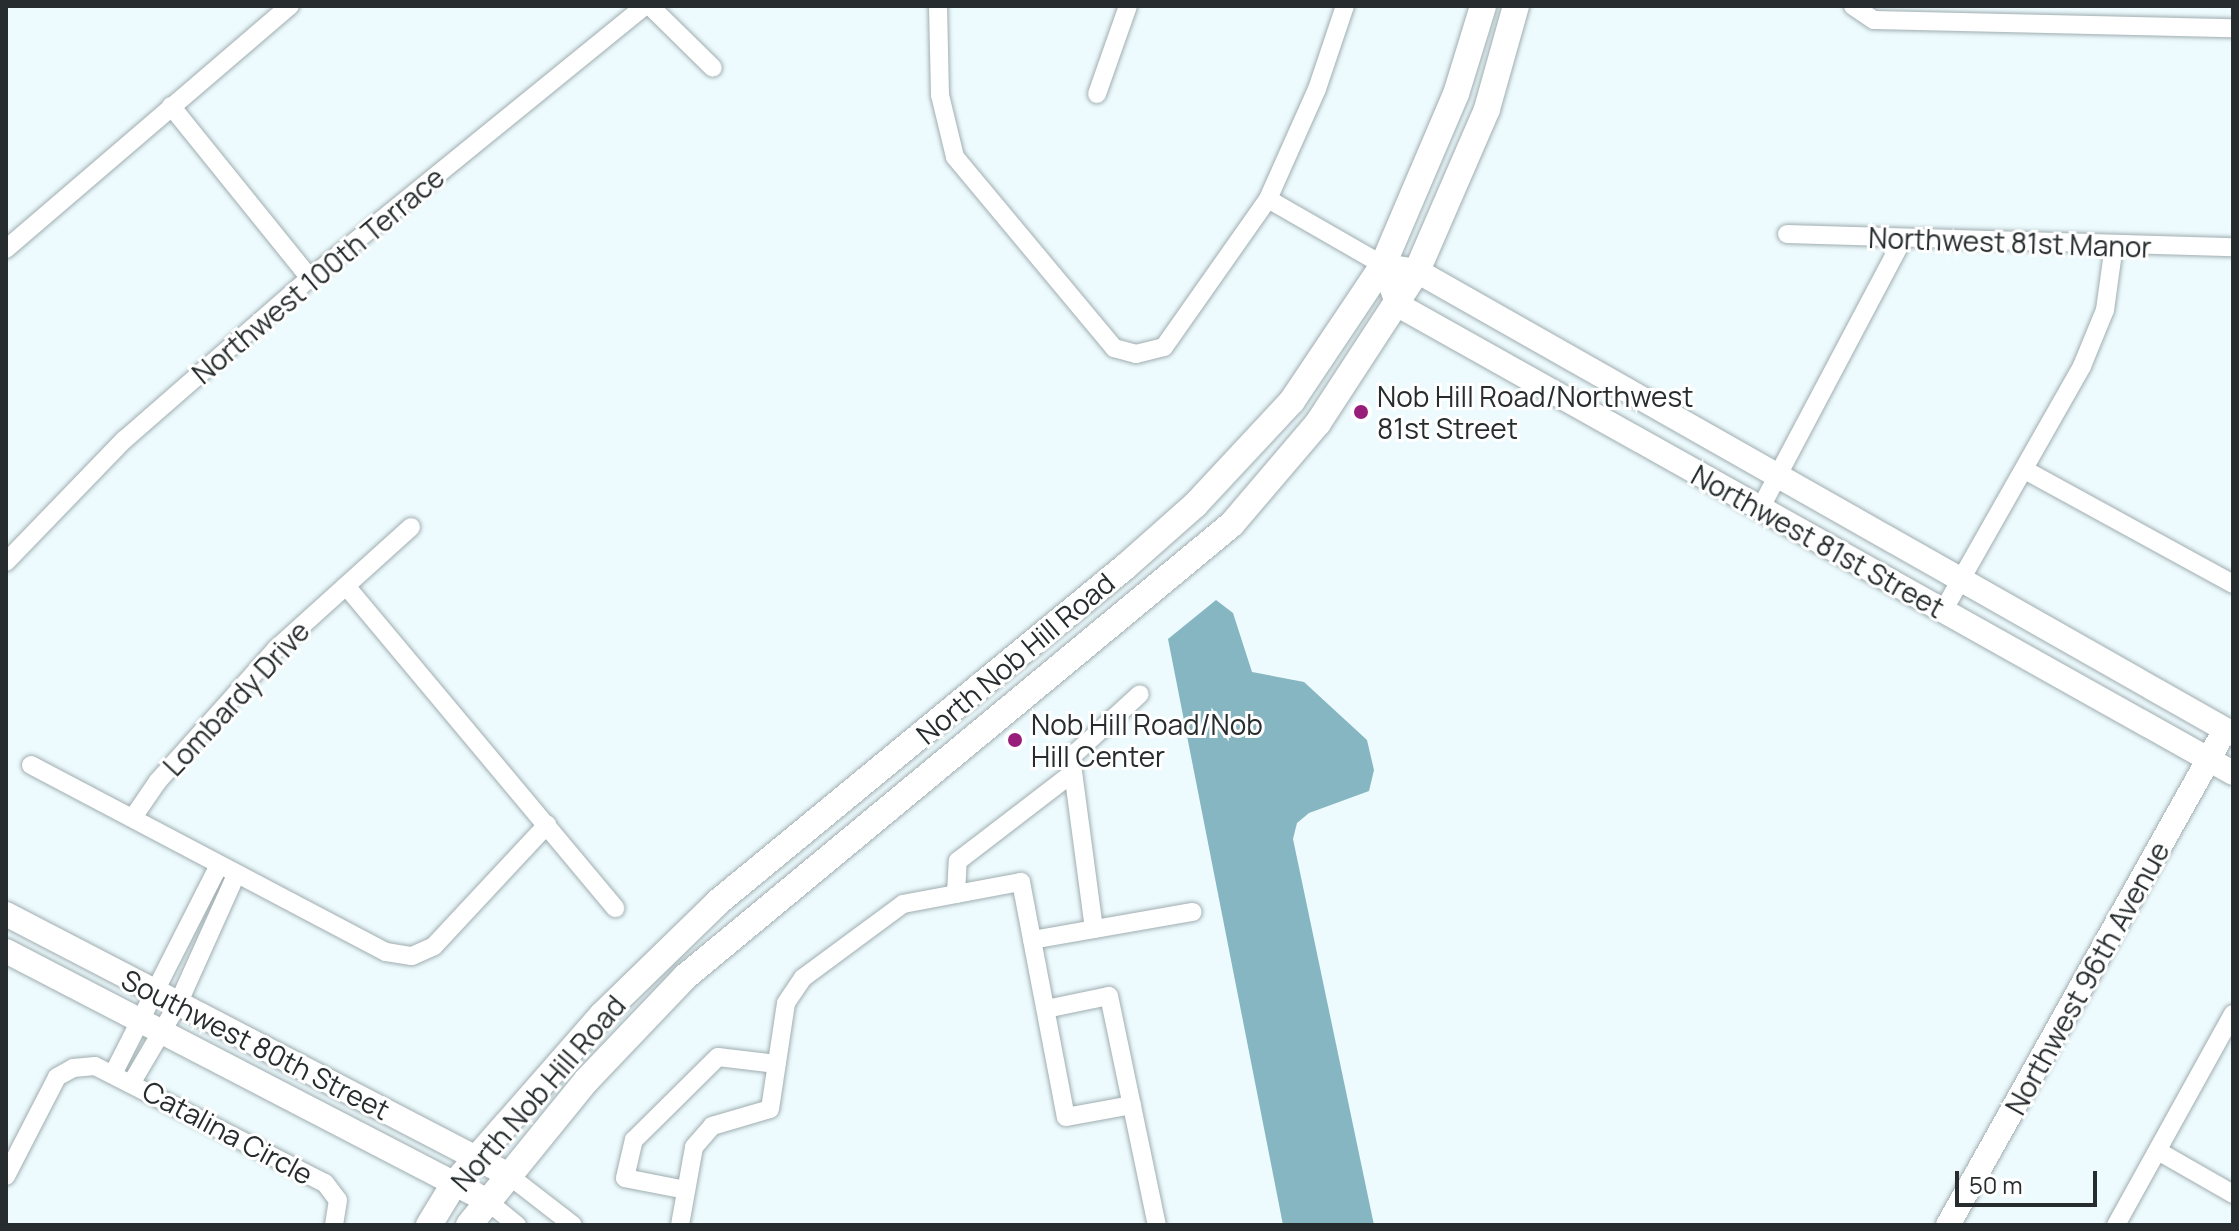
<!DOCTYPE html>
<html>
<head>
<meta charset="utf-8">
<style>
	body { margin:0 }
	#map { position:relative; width:2239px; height:1231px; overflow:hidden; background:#edfbfe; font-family:Manrope,sans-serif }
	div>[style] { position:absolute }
	.water>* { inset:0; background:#86b6c1 }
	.roads { filter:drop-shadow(0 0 2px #a0adb0) drop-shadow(0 0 2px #a0adb0) }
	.minor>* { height:18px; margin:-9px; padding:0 9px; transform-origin:9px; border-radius:9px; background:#fff }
	.tertiary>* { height:24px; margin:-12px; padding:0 12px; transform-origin:12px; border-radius:12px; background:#fff }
	.secondary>* { height:26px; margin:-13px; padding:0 13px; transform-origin:13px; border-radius:13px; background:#fff }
	.dots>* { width:22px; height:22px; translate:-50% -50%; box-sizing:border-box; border:4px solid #fff; border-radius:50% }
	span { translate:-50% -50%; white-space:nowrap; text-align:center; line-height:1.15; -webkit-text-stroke:6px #fff; paint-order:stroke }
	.street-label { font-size:28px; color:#272d2e }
	.poi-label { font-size:28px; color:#272d2e }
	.left { translate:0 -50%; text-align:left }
	.frame { position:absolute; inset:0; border:8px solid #272d2e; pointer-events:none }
	.scale { position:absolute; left:1955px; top:1171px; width:142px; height:36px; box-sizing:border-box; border:4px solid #272d2e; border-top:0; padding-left:10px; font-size:24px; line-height:28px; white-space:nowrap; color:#272d2e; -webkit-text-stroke:6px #fff; paint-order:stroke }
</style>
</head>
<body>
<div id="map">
	<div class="water">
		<div style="clip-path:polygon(1216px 600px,1233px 613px,1252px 672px,1304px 682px,1367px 740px,1374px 770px,1369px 791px,1309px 813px,1297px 823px,1293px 839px,1374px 1225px,1283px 1225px,1168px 639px)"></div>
	</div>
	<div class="roads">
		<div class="minor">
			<div style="left:650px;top:6px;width:88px;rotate:44.5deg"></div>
			<div style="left:938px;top:6px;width:89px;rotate:88.7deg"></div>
			<div style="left:940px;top:95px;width:64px;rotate:76.4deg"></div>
			<div style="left:955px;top:157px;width:249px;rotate:50.2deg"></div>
			<div style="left:1114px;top:348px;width:23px;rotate:15deg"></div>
			<div style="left:1136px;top:354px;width:29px;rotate:-14deg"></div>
			<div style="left:1164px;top:347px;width:181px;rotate:-54.9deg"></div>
			<div style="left:1268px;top:199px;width:120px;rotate:-66deg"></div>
			<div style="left:1317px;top:89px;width:88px;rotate:-71.4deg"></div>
			<div style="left:1853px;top:6px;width:25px;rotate:34deg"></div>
			<div style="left:1874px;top:20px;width:359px;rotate:1.3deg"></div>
			<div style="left:1097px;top:94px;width:93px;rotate:-70.6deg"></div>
			<div style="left:171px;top:106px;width:221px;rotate:51.1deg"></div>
			<div style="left:1268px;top:199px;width:133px;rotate:29.9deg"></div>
			<div style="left:1787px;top:234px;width:446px;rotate:1.7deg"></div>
			<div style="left:6px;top:249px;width:374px;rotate:-40.6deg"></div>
			<div style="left:2025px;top:470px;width:237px;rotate:28.7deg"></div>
			<div style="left:1760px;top:509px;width:303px;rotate:-62.1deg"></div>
			<div style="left:6px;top:562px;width:170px;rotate:-46deg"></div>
			<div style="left:124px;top:440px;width:247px;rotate:-41.1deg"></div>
			<div style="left:310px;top:278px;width:432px;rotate:-39.1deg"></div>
			<div style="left:346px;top:586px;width:420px;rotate:50.1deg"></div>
			<div style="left:1943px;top:611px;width:282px;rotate:-60.4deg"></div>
			<div style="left:2082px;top:366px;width:61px;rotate:-67.7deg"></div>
			<div style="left:2105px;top:310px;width:66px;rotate:-82.1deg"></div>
			<div style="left:31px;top:765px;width:401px;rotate:27.8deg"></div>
			<div style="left:386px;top:952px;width:26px;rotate:9deg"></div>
			<div style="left:412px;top:956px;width:24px;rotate:-24deg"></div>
			<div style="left:434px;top:946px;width:166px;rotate:-47deg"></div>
			<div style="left:134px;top:816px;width:42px;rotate:-55.6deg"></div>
			<div style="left:158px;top:781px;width:177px;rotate:-48.2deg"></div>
			<div style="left:276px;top:649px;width:182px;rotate:-42.1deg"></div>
			<div style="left:956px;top:894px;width:33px;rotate:-87deg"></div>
			<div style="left:958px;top:861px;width:141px;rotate:-37.5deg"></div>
			<div style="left:1094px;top:929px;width:174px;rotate:-97.6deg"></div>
			<div style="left:1071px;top:757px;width:93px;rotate:-42.4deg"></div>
			<div style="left:1032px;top:940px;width:163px;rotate:-9.9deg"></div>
			<div style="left:1046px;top:1009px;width:64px;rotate:-11.7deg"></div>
			<div style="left:1109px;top:996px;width:234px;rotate:78.2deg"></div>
			<div style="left:113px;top:1074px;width:234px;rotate:-63.1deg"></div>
			<div style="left:132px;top:1082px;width:91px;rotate:-59.5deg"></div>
			<div style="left:178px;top:1004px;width:141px;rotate:-65.8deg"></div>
			<div style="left:2158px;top:1151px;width:86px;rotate:29.8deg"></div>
			<div style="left:507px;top:1174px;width:83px;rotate:37.7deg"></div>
			<div style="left:6px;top:1176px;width:111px;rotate:-62.7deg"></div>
			<div style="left:57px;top:1077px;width:18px;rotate:-29deg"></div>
			<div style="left:73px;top:1068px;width:22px;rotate:-5deg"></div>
			<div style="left:95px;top:1066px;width:258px;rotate:27deg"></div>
			<div style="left:325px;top:1183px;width:21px;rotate:53deg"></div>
			<div style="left:338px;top:1200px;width:25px;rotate:99deg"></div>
			<div style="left:686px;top:1190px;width:62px;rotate:-168.9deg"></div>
			<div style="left:625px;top:1178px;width:39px;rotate:-77deg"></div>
			<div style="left:634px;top:1140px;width:118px;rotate:-44.7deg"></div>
			<div style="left:718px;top:1057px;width:59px;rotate:6.8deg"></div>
			<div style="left:486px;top:1200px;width:40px;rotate:39deg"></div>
			<div style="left:680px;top:1225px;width:79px;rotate:-79.8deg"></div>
			<div style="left:694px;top:1147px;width:28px;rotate:-49deg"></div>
			<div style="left:712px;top:1126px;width:60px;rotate:-16.3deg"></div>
			<div style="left:770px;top:1109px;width:107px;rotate:-81.4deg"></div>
			<div style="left:786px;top:1003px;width:30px;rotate:-56deg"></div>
			<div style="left:803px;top:978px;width:124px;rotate:-36.5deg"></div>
			<div style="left:903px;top:904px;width:120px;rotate:-10.6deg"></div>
			<div style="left:1021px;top:882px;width:239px;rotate:79.2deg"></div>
			<div style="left:1066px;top:1117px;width:67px;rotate:-10.3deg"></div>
			<div style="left:2116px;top:1225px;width:241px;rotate:-61deg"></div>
		</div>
		<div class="tertiary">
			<div style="left:1383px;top:265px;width:43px;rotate:69.4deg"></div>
			<div style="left:1398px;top:305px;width:957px;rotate:29.27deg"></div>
			<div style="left:1398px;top:268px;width:19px;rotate:9deg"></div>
			<div style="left:1417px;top:271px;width:938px;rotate:29.57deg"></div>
			<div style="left:6px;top:914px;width:564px;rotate:27.43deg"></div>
			<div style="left:6px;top:951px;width:541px;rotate:27.42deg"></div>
			<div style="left:1948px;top:1225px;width:567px;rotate:-60.77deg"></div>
		</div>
		<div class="secondary">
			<div style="left:429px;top:1225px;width:48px;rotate:-58.6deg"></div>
			<div style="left:454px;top:1184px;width:225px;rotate:-48.8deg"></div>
			<div style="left:602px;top:1015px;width:162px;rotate:-44.2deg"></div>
			<div style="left:718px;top:902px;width:527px;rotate:-39.46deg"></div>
			<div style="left:1125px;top:567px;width:94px;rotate:-41.5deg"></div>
			<div style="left:1195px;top:505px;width:142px;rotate:-47deg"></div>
			<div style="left:1292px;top:401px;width:164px;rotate:-56.2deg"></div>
			<div style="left:1383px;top:265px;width:186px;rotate:-66.9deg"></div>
			<div style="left:1456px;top:94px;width:92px;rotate:-72.9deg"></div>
			<div style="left:469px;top:1225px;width:187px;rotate:-50.9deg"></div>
			<div style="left:587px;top:1080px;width:142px;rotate:-46.4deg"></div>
			<div style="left:685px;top:977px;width:710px;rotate:-39.63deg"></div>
			<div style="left:1232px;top:524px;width:133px;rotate:-49.6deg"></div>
			<div style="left:1318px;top:423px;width:181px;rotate:-56.9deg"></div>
			<div style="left:1417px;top:271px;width:176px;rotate:-66.6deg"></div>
			<div style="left:1487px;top:109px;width:107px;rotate:-74.3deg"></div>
		</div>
	</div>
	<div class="dots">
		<div style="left:1361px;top:412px;background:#981f79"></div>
		<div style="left:1015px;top:740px;background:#981f79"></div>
	</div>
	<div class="street-label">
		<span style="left:2010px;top:242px;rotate:2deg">Northwest 81st Manor</span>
		<span style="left:318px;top:275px;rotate:-40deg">Northwest 100th Terrace</span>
		<span style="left:1818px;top:541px;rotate:29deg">Northwest 81st Street</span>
		<span style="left:1015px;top:658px;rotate:-40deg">North Nob Hill Road</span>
		<span style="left:236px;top:698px;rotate:-47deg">Lombardy Drive</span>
		<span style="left:2087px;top:978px;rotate:-61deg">Northwest 96th Avenue</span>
		<span style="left:256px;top:1044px;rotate:27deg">Southwest 80th Street</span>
		<span style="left:538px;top:1093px;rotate:-49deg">North Nob Hill Road</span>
		<span style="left:228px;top:1132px;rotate:28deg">Catalina Circle</span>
	</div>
	<div class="poi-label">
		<span class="left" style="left:1377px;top:412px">Nob Hill Road/Northwest<br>81st Street</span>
		<span class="left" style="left:1031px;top:740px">Nob Hill Road/Nob<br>Hill Center</span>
	</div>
	<div class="frame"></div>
	<div class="scale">50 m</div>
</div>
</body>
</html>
